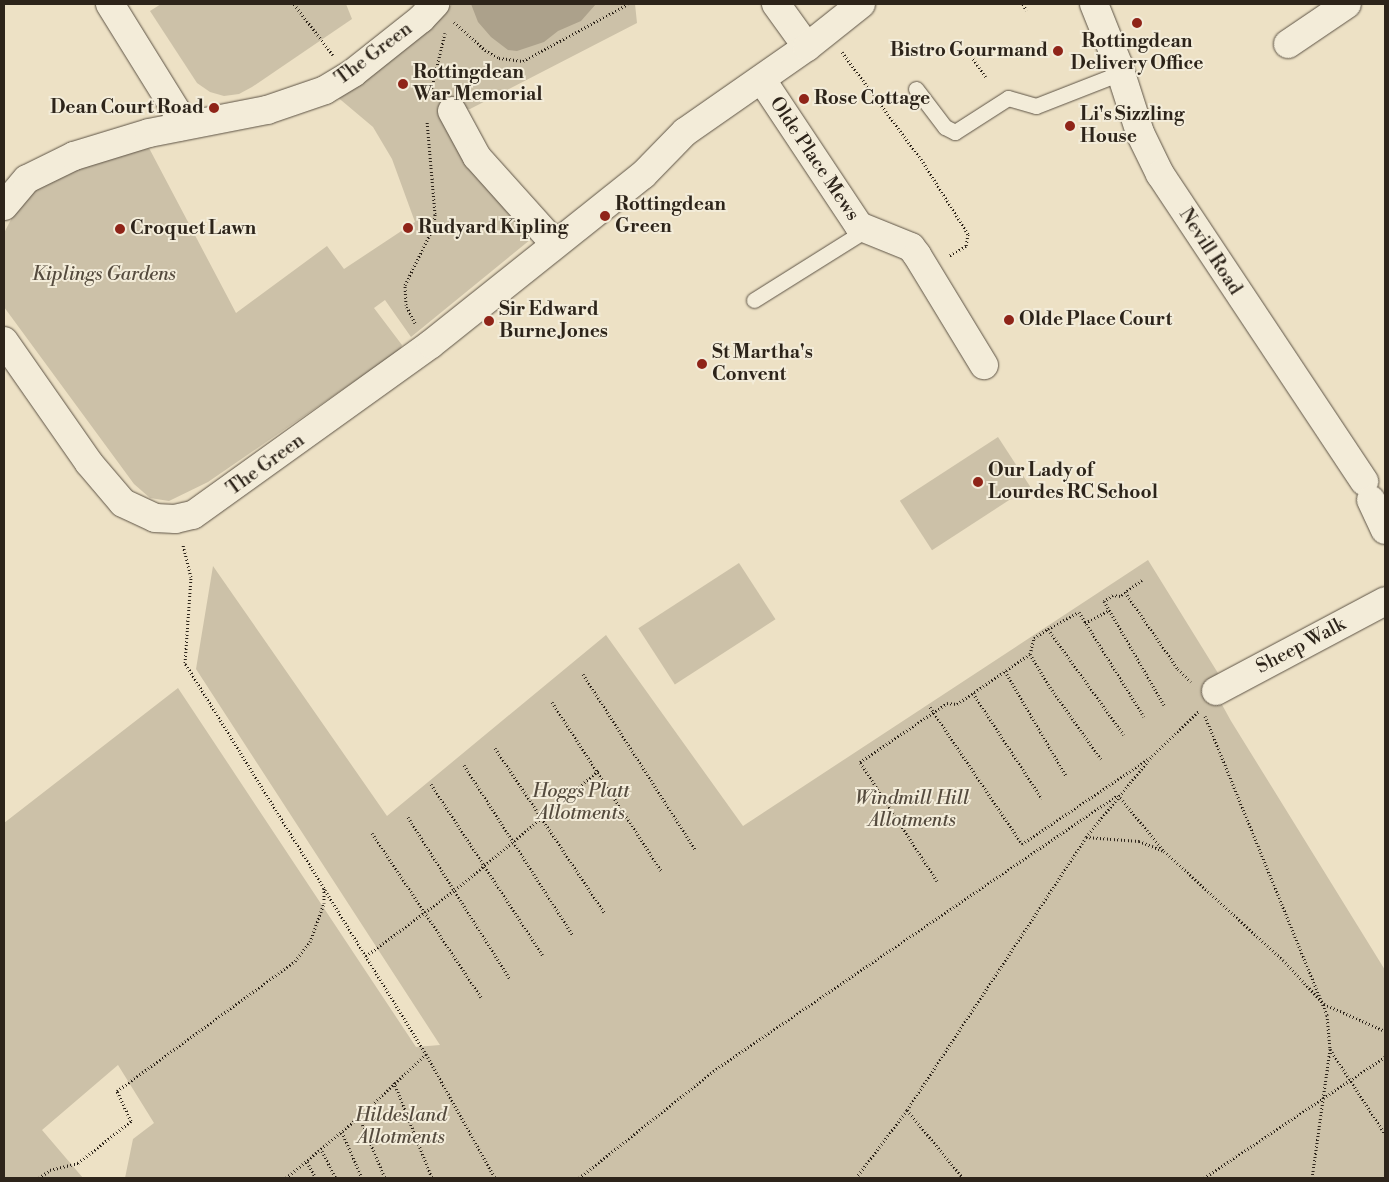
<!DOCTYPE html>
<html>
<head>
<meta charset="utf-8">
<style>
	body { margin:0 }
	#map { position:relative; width:1389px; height:1182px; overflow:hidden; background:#ede1c5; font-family:"Libre Bodoni",serif }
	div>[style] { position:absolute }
	.green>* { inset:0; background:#ccc1a8; transform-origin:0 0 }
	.water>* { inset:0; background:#aca18b }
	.path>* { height:3px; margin-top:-1.5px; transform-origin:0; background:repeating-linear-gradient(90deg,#2d241a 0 1px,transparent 0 3.5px) }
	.roads { filter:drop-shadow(0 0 1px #5d5345) drop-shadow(0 0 1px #5d5345) }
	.service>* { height:15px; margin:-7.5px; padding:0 7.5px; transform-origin:7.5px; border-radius:7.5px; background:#f3ecd9 }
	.minor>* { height:28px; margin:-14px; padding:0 14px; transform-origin:14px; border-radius:14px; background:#f3ecd9 }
	.secondary>* { height:28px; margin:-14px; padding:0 14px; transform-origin:14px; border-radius:14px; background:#f3ecd9 }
	.dots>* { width:14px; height:14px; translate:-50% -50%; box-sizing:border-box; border:2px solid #f3ecd9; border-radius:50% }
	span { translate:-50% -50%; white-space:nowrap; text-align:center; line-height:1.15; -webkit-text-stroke:4px #f3ecd9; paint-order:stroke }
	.poi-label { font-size:19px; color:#2d241a; font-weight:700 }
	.right { translate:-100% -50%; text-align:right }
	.left { translate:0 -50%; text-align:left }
	.street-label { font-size:19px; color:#2d241a }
	.park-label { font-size:19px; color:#554b3e; font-style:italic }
	.frame { position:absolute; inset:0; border:5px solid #2d241a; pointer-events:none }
</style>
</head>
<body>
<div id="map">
	<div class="green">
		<div style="clip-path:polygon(161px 4px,346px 4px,352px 19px,252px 87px,239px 94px,224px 96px,210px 92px,197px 83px,150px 11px)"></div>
		<div style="clip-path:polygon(452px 4px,635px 4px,637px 23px,470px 109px,443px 106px,536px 235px,411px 337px,385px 300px,374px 308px,402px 345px,400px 350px,208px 482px,169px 501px,150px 498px,134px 484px,4px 307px,4px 233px,20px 202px,27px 194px,79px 166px,149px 148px,236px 313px,327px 246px,344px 269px,415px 222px,392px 159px,373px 127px,335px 95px,439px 20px)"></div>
		<div style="left:998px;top:437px;width:59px;height:117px;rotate:57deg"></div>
		<div style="clip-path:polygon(1148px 560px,1221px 678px,1215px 692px,1231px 721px,1385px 970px,1385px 1178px,125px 1178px,133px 1139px,154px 1123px,118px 1065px,42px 1130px,83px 1178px,4px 1178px,4px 823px,178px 688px,416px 1047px,440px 1045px,196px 669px,213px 566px,387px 816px,606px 635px,743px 826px)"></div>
		<div style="left:739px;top:563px;width:67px;height:120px;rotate:57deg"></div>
	</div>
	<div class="water">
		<div style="clip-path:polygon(471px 4px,596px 4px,581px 21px,558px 31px,544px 42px,517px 51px,508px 50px,491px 37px,478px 22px)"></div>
	</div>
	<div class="path">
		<div style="left:294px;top:4px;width:64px;rotate:52.6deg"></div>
		<div style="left:1023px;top:4px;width:7px;rotate:63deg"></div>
		<div style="left:454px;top:22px;width:42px;rotate:42.1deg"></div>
		<div style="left:485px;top:50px;width:16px;rotate:30deg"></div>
		<div style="left:499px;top:58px;width:24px;rotate:7deg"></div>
		<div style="left:523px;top:61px;width:119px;rotate:-28.5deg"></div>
		<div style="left:842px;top:52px;width:137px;rotate:53.6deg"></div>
		<div style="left:923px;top:162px;width:85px;rotate:58deg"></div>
		<div style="left:968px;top:234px;width:12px;rotate:99deg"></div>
		<div style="left:966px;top:246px;width:20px;rotate:150deg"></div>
		<div style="left:969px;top:53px;width:29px;rotate:55deg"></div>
		<div style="left:430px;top:95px;width:64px;rotate:-76.4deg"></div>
		<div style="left:415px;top:323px;width:20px;rotate:-117deg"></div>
		<div style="left:406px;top:305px;width:20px;rotate:-93deg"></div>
		<div style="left:405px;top:285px;width:66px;rotate:-63.8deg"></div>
		<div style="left:434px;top:226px;width:12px;rotate:-85deg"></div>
		<div style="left:435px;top:214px;width:93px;rotate:-94.9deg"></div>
		<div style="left:1142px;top:580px;width:27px;rotate:144deg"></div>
		<div style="left:1120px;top:596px;width:7px;rotate:-172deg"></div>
		<div style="left:1113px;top:595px;width:11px;rotate:146deg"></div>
		<div style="left:1104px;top:601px;width:120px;rotate:60deg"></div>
		<div style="left:1125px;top:592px;width:93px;rotate:55.5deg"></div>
		<div style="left:1178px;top:669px;width:18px;rotate:45deg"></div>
		<div style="left:1085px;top:623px;width:27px;rotate:-28deg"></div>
		<div style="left:1048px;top:629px;width:35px;rotate:-29deg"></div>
		<div style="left:1079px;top:612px;width:123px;rotate:58.2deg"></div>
		<div style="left:1030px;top:654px;width:39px;rotate:59deg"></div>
		<div style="left:1050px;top:687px;width:88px;rotate:54.7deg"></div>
		<div style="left:1005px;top:671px;width:121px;rotate:59.8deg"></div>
		<div style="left:583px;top:674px;width:208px;rotate:57.4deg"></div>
		<div style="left:973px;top:693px;width:126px;rotate:56.9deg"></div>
		<div style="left:552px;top:702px;width:202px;rotate:57.1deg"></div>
		<div style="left:930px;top:707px;width:165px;rotate:56.1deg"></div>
		<div style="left:1022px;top:844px;width:152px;rotate:-34deg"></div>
		<div style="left:1205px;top:716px;width:323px;rotate:67.8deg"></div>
		<div style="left:1327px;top:1015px;width:34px;rotate:85deg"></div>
		<div style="left:1330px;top:1049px;width:130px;rotate:97.9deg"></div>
		<div style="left:495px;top:748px;width:197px;rotate:56.4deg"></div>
		<div style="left:464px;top:765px;width:201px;rotate:57.4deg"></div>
		<div style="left:431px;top:784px;width:205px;rotate:56.9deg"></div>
		<div style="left:408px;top:817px;width:191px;rotate:57.8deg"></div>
		<div style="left:372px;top:833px;width:197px;rotate:56.4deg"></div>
		<div style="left:1086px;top:837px;width:53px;rotate:4.3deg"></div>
		<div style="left:1139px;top:841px;width:27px;rotate:22deg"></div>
		<div style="left:1164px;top:851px;width:161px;rotate:42.5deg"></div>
		<div style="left:1283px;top:960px;width:60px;rotate:47deg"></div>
		<div style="left:1324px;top:1004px;width:67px;rotate:23.9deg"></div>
		<div style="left:937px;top:881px;width:142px;rotate:-122.9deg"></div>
		<div style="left:860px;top:762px;width:105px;rotate:-34.1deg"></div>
		<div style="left:947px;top:703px;width:10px;rotate:6deg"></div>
		<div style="left:957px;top:704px;width:88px;rotate:-34.4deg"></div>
		<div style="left:1030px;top:654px;width:16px;rotate:-76deg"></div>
		<div style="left:1034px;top:638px;width:17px;rotate:-33deg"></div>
		<div style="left:1048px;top:629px;width:130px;rotate:54.4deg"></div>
		<div style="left:325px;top:890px;width:193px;rotate:58.4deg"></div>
		<div style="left:426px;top:1054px;width:142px;rotate:60.9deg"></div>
		<div style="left:366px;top:956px;width:111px;rotate:-36.6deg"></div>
		<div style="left:455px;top:890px;width:187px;rotate:-39.8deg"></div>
		<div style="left:1330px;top:1049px;width:101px;rotate:57.1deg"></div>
		<div style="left:394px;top:1082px;width:103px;rotate:68.4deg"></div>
		<div style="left:907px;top:1110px;width:88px;rotate:50.5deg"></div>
		<div style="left:360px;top:1118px;width:65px;rotate:67.4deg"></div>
		<div style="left:342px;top:1132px;width:50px;rotate:66.5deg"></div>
		<div style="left:322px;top:1151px;width:30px;rotate:63deg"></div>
		<div style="left:307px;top:1162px;width:18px;rotate:61deg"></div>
		<div style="left:39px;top:1178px;width:14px;rotate:-36deg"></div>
		<div style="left:50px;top:1170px;width:29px;rotate:-14deg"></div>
		<div style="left:78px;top:1163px;width:68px;rotate:-38.4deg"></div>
		<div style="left:131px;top:1121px;width:33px;rotate:-115deg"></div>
		<div style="left:117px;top:1091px;width:220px;rotate:-36.1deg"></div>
		<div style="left:295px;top:961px;width:24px;rotate:-52deg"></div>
		<div style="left:310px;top:942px;width:41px;rotate:-70.3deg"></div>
		<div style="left:324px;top:903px;width:15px;rotate:-90deg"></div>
		<div style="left:324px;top:888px;width:264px;rotate:-121.7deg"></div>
		<div style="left:185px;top:663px;width:86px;rotate:-86deg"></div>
		<div style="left:191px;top:577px;width:34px;rotate:-104deg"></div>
		<div style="left:286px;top:1178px;width:95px;rotate:-39.9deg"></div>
		<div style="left:359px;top:1117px;width:92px;rotate:-43.2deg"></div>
		<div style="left:579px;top:1178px;width:175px;rotate:-38.5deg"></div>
		<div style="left:716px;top:1069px;width:486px;rotate:-34.3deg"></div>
		<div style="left:1118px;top:795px;width:72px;rotate:50.6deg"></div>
		<div style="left:856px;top:1178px;width:85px;rotate:-53.1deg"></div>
		<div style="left:907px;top:1110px;width:326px;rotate:-56.7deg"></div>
		<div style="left:1086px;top:837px;width:104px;rotate:-50.8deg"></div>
		<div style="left:1152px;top:756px;width:65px;rotate:-43.8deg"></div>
		<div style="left:1204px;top:1178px;width:218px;rotate:-33.8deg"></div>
	</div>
	<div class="roads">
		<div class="service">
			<div style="left:916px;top:89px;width:48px;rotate:52.7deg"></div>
			<div style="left:945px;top:127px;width:11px;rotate:27deg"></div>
			<div style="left:955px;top:132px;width:63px;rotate:-32.7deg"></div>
			<div style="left:1008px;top:98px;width:29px;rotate:16deg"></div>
			<div style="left:1036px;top:106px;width:90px;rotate:-21.4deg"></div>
			<div style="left:754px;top:300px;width:133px;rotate:-32.1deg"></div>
		</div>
		<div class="minor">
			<div style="left:110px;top:4px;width:127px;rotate:58.2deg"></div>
			<div style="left:177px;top:112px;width:15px;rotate:82deg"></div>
			<div style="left:776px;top:4px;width:53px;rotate:54.2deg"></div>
			<div style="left:1094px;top:4px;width:65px;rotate:68.2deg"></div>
			<div style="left:1118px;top:64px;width:72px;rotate:72.3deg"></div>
			<div style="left:1140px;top:133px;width:46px;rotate:64deg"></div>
			<div style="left:1160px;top:174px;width:369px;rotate:56.4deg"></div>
			<div style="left:1288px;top:44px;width:71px;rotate:-34.1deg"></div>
			<div style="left:762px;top:80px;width:175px;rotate:56.4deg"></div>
			<div style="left:859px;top:226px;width:56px;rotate:22deg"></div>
			<div style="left:911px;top:247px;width:10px;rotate:53deg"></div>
			<div style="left:917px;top:255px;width:129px;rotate:58.7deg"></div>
			<div style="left:452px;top:111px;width:52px;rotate:61.5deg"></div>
			<div style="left:477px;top:157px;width:117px;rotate:48.1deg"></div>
			<div style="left:1371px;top:500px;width:33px;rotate:65deg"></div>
			<div style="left:1216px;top:691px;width:191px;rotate:-28deg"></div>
		</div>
		<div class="secondary">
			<div style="left:4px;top:206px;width:35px;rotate:-50deg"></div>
			<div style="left:27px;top:179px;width:52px;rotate:-26.1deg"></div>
			<div style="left:74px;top:156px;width:78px;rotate:-17deg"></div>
			<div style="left:149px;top:133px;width:120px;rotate:-11deg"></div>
			<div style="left:267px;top:110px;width:61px;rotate:-19deg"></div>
			<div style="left:325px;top:90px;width:33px;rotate:-31deg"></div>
			<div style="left:353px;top:73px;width:87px;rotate:-38.5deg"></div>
			<div style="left:421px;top:19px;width:21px;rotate:-47deg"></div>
			<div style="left:4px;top:341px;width:149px;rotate:55.1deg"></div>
			<div style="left:89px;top:463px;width:52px;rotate:49.6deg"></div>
			<div style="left:123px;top:503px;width:35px;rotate:25deg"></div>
			<div style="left:155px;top:518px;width:20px;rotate:3deg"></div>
			<div style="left:175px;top:519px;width:18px;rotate:-13deg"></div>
			<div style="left:193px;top:515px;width:293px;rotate:-35.7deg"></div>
			<div style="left:431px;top:344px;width:271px;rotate:-38.6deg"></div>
			<div style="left:643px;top:175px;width:60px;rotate:-45.7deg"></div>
			<div style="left:685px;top:132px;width:149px;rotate:-34.9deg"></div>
			<div style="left:807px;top:47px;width:69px;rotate:-38.5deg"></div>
		</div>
	</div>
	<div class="dots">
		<div style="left:1137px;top:23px;background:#8f2418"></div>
		<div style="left:1058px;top:51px;background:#8f2418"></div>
		<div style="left:403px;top:84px;background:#8f2418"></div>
		<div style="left:804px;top:99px;background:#8f2418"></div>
		<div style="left:214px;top:108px;background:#8f2418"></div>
		<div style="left:1070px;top:126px;background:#8f2418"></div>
		<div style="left:605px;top:216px;background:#8f2418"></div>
		<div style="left:408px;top:228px;background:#8f2418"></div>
		<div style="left:120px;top:229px;background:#8f2418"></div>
		<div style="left:1009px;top:320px;background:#8f2418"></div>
		<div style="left:489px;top:321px;background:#8f2418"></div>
		<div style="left:702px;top:364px;background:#8f2418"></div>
		<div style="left:978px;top:482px;background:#8f2418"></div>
	</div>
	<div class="poi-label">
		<span style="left:1137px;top:53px">Rottingdean<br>Delivery Office</span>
		<span class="right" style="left:1048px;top:51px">Bistro Gourmand</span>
		<span class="left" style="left:413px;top:84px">Rottingdean<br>War Memorial</span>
		<span class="left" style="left:814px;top:99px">Rose Cottage</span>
		<span class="right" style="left:204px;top:108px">Dean Court Road</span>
		<span class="left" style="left:1080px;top:126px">Li's Sizzling<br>House</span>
		<span class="left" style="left:615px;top:216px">Rottingdean<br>Green</span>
		<span class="left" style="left:418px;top:228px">Rudyard Kipling</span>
		<span class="left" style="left:130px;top:229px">Croquet Lawn</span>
		<span class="left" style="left:499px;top:321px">Sir Edward<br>Burne Jones</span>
		<span class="left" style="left:1019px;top:320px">Olde Place Court</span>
		<span class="left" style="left:712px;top:364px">St Martha's<br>Convent</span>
		<span class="left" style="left:988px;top:482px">Our Lady of<br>Lourdes RC School</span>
	</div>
	<div class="street-label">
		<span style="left:374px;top:54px;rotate:-37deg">The Green</span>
		<span style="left:814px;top:159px;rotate:56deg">Olde Place Mews</span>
		<span style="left:1210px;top:252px;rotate:57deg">Nevill Road</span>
		<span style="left:266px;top:465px;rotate:-36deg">The Green</span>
		<span style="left:1301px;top:646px;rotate:-28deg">Sheep Walk</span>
	</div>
	<div class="park-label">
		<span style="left:104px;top:275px">Kiplings Gardens</span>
		<span style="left:581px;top:803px">Hoggs Platt<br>Allotments</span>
		<span style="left:912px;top:810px">Windmill Hill<br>Allotments</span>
		<span style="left:401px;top:1127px">Hildesland<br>Allotments</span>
	</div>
	<div class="frame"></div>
</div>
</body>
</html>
